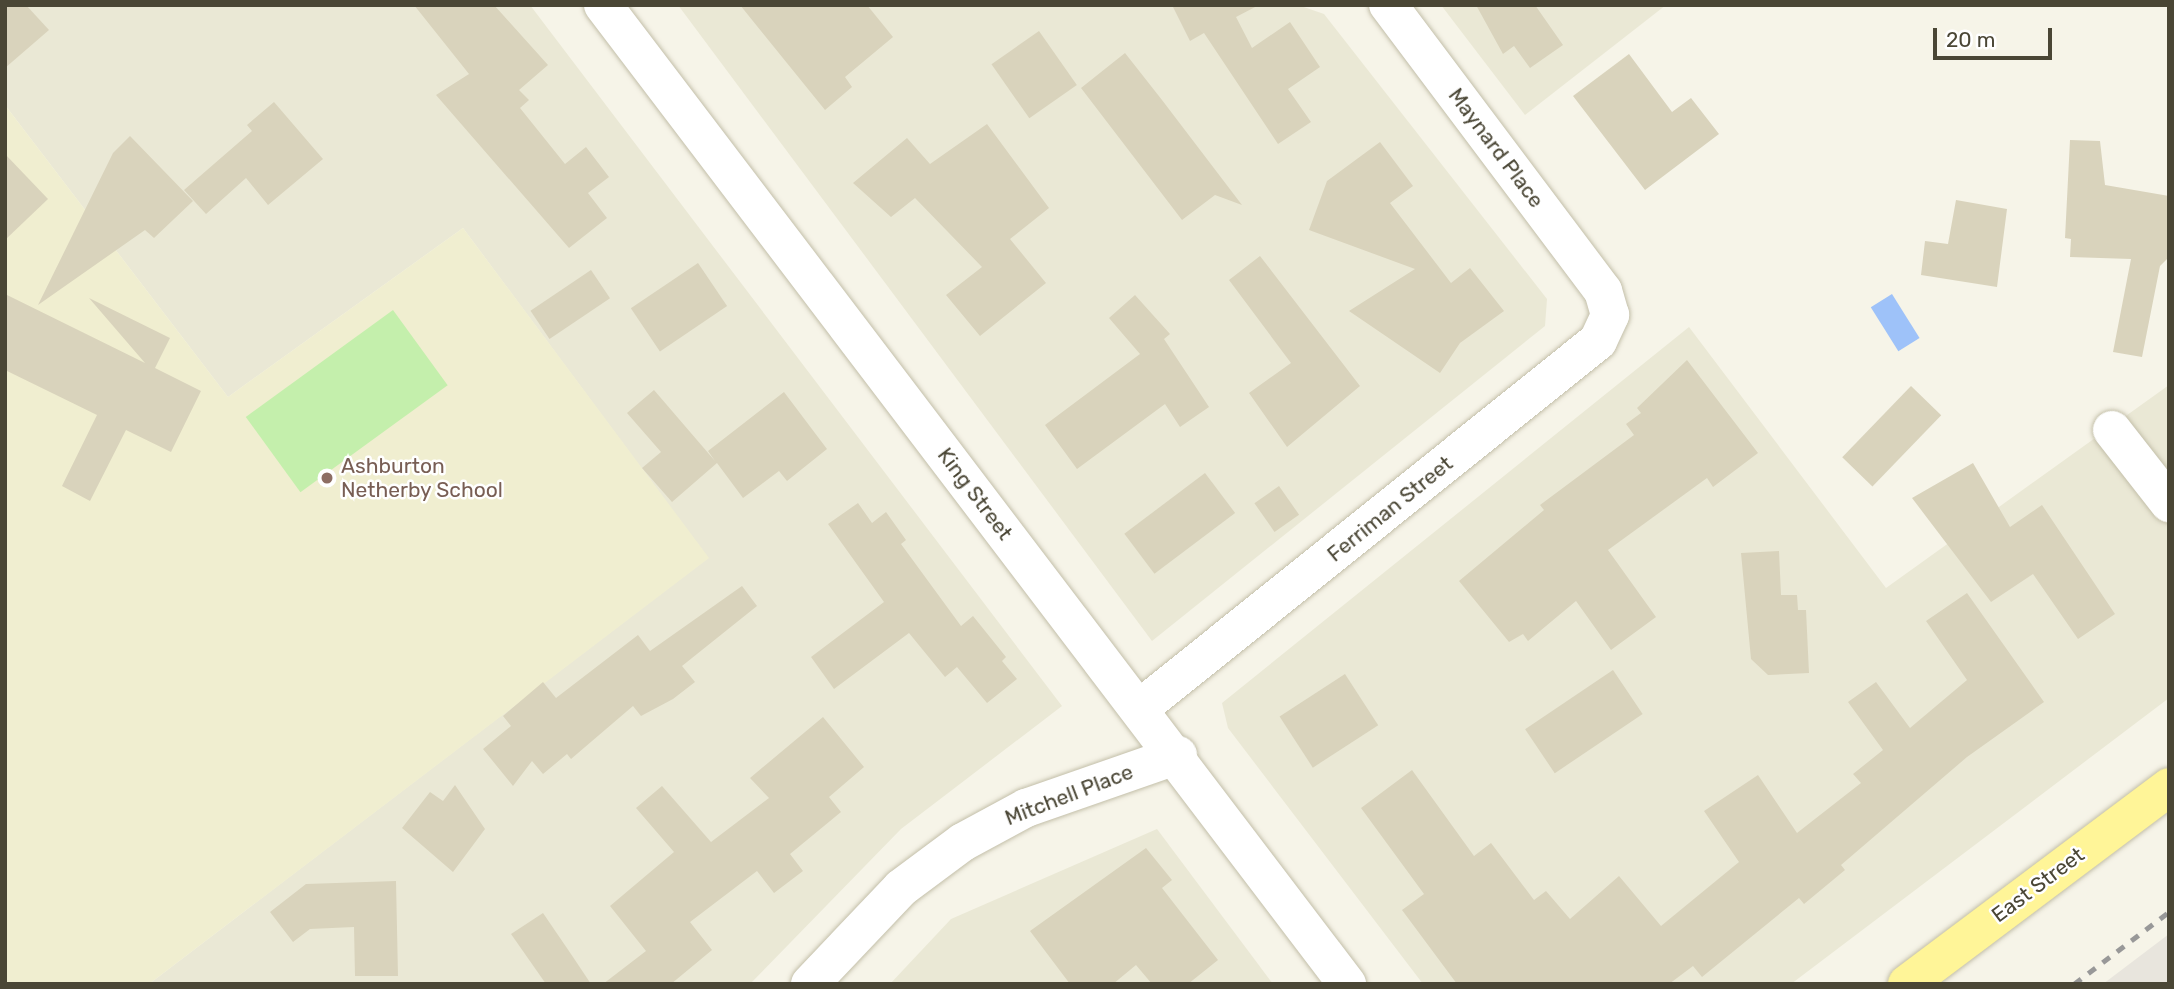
<!DOCTYPE html>
<html>
<head>
<meta charset="utf-8">
<style>
	body { margin:0 }
	#map { position:relative; width:2174px; height:989px; overflow:hidden; background:#f6f4e8; font-family:Rubik,sans-serif }
	div>[style] { position:absolute }
	.residential>* { inset:0; background:#eae8d5 }
	.industrial>* { inset:0; background:#e8e5dd }
	.education>* { inset:0; background:#f0eed0 }
	.green>* { inset:0; background:#c4efac; transform-origin:0 0 }
	.water>* { inset:0; background:#9ec2f9; transform-origin:0 0 }
	.building>* { inset:0; background:#d9d3bc; transform-origin:0 0 }
	.roads { filter:drop-shadow(0 0 2px #c3bfa9) drop-shadow(0 0 2px #c3bfa9) }
	.minor>* { height:38px; margin:-19px; padding:0 19px; transform-origin:19px; border-radius:19px; background:#fff }
	.major>* { height:38px; margin:-19px; padding:0 19px; transform-origin:19px; border-radius:19px; background:#fff598 }
	.rail>* { height:5px; margin-top:-2.5px; transform-origin:0; background:repeating-linear-gradient(90deg,#989898 0 9px,transparent 0 18px) }
	.dots>* { width:19px; height:19px; translate:-50% -50%; box-sizing:border-box; border:4px solid #fff; border-radius:50% }
	span { translate:-50% -50%; white-space:nowrap; text-align:center; line-height:1.15; -webkit-text-stroke:5px #fff; paint-order:stroke }
	.street-label { font-size:21px; color:#4a4635 }
	.education-label { font-size:21px; color:#785e54 }
	.left { translate:0 -50%; text-align:left }
	.frame { position:absolute; inset:0; border:7px solid #4a4635; pointer-events:none }
	.scale { position:absolute; left:1933px; top:28px; width:119px; height:32px; box-sizing:border-box; border:4px solid #4a4635; border-top:0; padding-left:9px; font-size:21px; line-height:24px; white-space:nowrap; color:#4a4635; -webkit-text-stroke:5px #fff; paint-order:stroke }
</style>
</head>
<body>
<div id="map">
	<div class="residential">
		<div style="clip-path:polygon(5px 5px,530px 5px,1062px 706px,901px 829px,750px 984px,149px 984px,708px 558px,463px 228px,228px 397px,5px 105px)"></div>
		<div style="clip-path:polygon(678px 5px,1298px 5px,1324px 14px,1547px 299px,1545px 326px,1152px 641px)"></div>
		<div style="clip-path:polygon(1441px 5px,1666px 5px,1525px 115px)"></div>
		<div style="clip-path:polygon(1689px 327px,1886px 588px,2169px 385px,2169px 698px,1791px 984px,1423px 984px,1228px 728px,1222px 703px)"></div>
		<div style="clip-path:polygon(1157px 829px,1273px 984px,890px 984px,951px 919px)"></div>
	</div>
	<div class="industrial">
		<div style="clip-path:polygon(2169px 934px,2169px 984px,2103px 984px)"></div>
	</div>
	<div class="education">
		<div style="clip-path:polygon(5px 105px,228px 397px,463px 228px,709px 558px,149px 984px,5px 984px)"></div>
	</div>
	<div class="green">
		<div style="left:393px;top:310px;width:93px;height:182px;rotate:54deg"></div>
	</div>
	<div class="water">
		<div style="left:1892px;top:294px;width:52px;height:25px;rotate:58deg"></div>
	</div>
	<div class="building">
		<div style="clip-path:polygon(5px 5px,26px 5px,49px 30px,5px 68px)"></div>
		<div style="clip-path:polygon(414px 5px,494px 5px,548px 65px,519px 90px,529px 100px,520px 108px,565px 164px,586px 147px,609px 177px,588px 193px,607px 218px,569px 248px,436px 95px,469px 74px)"></div>
		<div style="clip-path:polygon(740px 5px,867px 5px,893px 37px,845px 77px,852px 87px,825px 110px)"></div>
		<div style="clip-path:polygon(1172px 5px,1259px 5px,1236px 17px,1252px 48px,1290px 22px,1320px 67px,1288px 89px,1311px 122px,1278px 144px,1204px 33px,1190px 41px)"></div>
		<div style="clip-path:polygon(1476px 5px,1535px 5px,1563px 45px,1530px 68px,1514px 46px,1503px 54px)"></div>
		<div style="left:1039px;top:31px;width:66px;height:58px;rotate:55deg"></div>
		<div style="clip-path:polygon(1125px 53px,1162px 100px,1242px 205px,1215px 195px,1182px 220px,1081px 88px)"></div>
		<div style="clip-path:polygon(1629px 54px,1672px 112px,1691px 98px,1719px 134px,1645px 190px,1573px 96px)"></div>
		<div style="clip-path:polygon(274px 102px,323px 159px,268px 205px,246px 178px,206px 214px,184px 190px,252px 131px,247px 125px)"></div>
		<div style="clip-path:polygon(987px 124px,1049px 208px,1010px 239px,1046px 283px,980px 336px,946px 295px,982px 267px,915px 198px,891px 217px,853px 183px,907px 138px,930px 164px)"></div>
		<div style="clip-path:polygon(130px 136px,193px 201px,154px 238px,145px 230px,38px 305px,113px 153px)"></div>
		<div style="clip-path:polygon(2070px 140px,2100px 141px,2105px 185px,2169px 196px,2169px 257px,2160px 266px,2142px 357px,2113px 352px,2131px 259px,2070px 257px,2071px 239px,2065px 238px)"></div>
		<div style="clip-path:polygon(1380px 142px,1413px 186px,1390px 203px,1451px 283px,1470px 268px,1504px 311px,1460px 343px,1440px 373px,1349px 311px,1415px 269px,1309px 230px,1327px 181px)"></div>
		<div style="clip-path:polygon(5px 154px,48px 199px,5px 240px)"></div>
		<div style="clip-path:polygon(1956px 200px,2007px 209px,1997px 287px,1921px 275px,1925px 241px,1948px 244px)"></div>
		<div style="clip-path:polygon(1260px 256px,1360px 386px,1287px 447px,1249px 393px,1291px 363px,1229px 280px)"></div>
		<div style="left:698px;top:263px;width:52px;height:81px;rotate:56deg"></div>
		<div style="left:591px;top:270px;width:34px;height:73px;rotate:56deg"></div>
		<div style="clip-path:polygon(5px 294px,145px 363px,89px 298px,170px 338px,155px 368px,201px 391px,171px 452px,126px 430px,90px 501px,62px 486px,97px 415px,5px 370px)"></div>
		<div style="clip-path:polygon(1135px 295px,1170px 334px,1164px 339px,1209px 407px,1180px 427px,1165px 404px,1077px 469px,1045px 425px,1140px 354px,1109px 318px)"></div>
		<div style="clip-path:polygon(1687px 360px,1758px 453px,1713px 487px,1707px 478px,1608px 550px,1656px 617px,1611px 650px,1576px 601px,1528px 641px,1523px 634px,1509px 642px,1459px 581px,1544px 510px,1540px 505px,1634px 435px,1626px 424px,1641px 413px,1637px 408px)"></div>
		<div style="left:1911px;top:386px;width:42px;height:99px;rotate:44deg"></div>
		<div style="clip-path:polygon(654px 390px,715px 461px,708px 451px,784px 392px,827px 449px,787px 481px,779px 471px,743px 498px,717px 463px,672px 502px,642px 468px,661px 452px,627px 413px)"></div>
		<div style="clip-path:polygon(1973px 463px,2010px 527px,2042px 505px,2115px 614px,2078px 639px,2033px 574px,1991px 602px,1912px 498px)"></div>
		<div style="left:1205px;top:473px;width:50px;height:101px;rotate:53deg"></div>
		<div style="left:1279px;top:486px;width:35px;height:30px;rotate:55deg"></div>
		<div style="clip-path:polygon(858px 503px,872px 523px,886px 512px,906px 540px,901px 544px,961px 626px,973px 616px,1006px 657px,1002px 661px,1017px 679px,987px 703px,957px 667px,945px 677px,909px 633px,834px 689px,811px 657px,884px 602px,828px 524px)"></div>
		<div style="clip-path:polygon(1779px 551px,1781px 595px,1797px 595px,1798px 610px,1806px 610px,1809px 673px,1768px 675px,1751px 659px,1741px 553px)"></div>
		<div style="clip-path:polygon(742px 586px,757px 606px,682px 666px,695px 682px,673px 699px,641px 716px,633px 706px,571px 759px,567px 754px,543px 774px,532px 761px,513px 786px,483px 749px,511px 726px,503px 716px,543px 682px,556px 698px,638px 635px,650px 651px)"></div>
		<div style="clip-path:polygon(1967px 593px,2044px 702px,1967px 757px,1841px 865px,1845px 870px,1804px 904px,1799px 898px,1702px 977px,1693px 966px,1669px 984px,1457px 984px,1402px 910px,1424px 894px,1361px 808px,1412px 770px,1474px 856px,1491px 843px,1534px 900px,1546px 891px,1570px 919px,1619px 876px,1661px 926px,1739px 862px,1704px 811px,1758px 775px,1797px 833px,1861px 783px,1853px 774px,1883px 750px,1848px 702px,1876px 682px,1910px 728px,1967px 680px,1926px 621px)"></div>
		<div style="left:1613px;top:670px;width:53px;height:106px;rotate:56deg"></div>
		<div style="left:1345px;top:674px;width:61px;height:78px;rotate:57deg"></div>
		<div style="clip-path:polygon(823px 717px,864px 767px,829px 797px,841px 812px,790px 854px,803px 871px,774px 893px,757px 871px,690px 922px,712px 950px,671px 984px,603px 984px,646px 951px,610px 906px,674px 852px,636px 808px,662px 786px,711px 842px,769px 798px,750px 778px)"></div>
		<div style="clip-path:polygon(455px 785px,485px 829px,453px 872px,402px 828px,430px 792px,443px 801px)"></div>
		<div style="clip-path:polygon(1146px 848px,1172px 880px,1162px 888px,1218px 960px,1188px 984px,1152px 984px,1136px 965px,1113px 984px,1070px 984px,1030px 931px)"></div>
		<div style="clip-path:polygon(396px 881px,398px 976px,355px 976px,354px 927px,310px 929px,293px 942px,270px 912px,306px 884px)"></div>
		<div style="clip-path:polygon(543px 913px,573px 957px,591px 984px,546px 984px,511px 934px)"></div>
	</div>
	<div class="roads">
		<div class="minor">
			<div style="left:603px;top:5px;width:1230px;rotate:52.77deg"></div>
			<div style="left:2112px;top:430px;width:93px;rotate:52deg"></div>
			<div style="left:1139px;top:709px;width:588px;rotate:-38.72deg"></div>
			<div style="left:1598px;top:341px;width:29px;rotate:-65deg"></div>
			<div style="left:1610px;top:315px;width:25px;rotate:-106deg"></div>
			<div style="left:1603px;top:291px;width:358px;rotate:-126.9deg"></div>
			<div style="left:810px;top:984px;width:132px;rotate:-46.5deg"></div>
			<div style="left:901px;top:888px;width:77px;rotate:-36.6deg"></div>
			<div style="left:963px;top:842px;width:72px;rotate:-28.4deg"></div>
			<div style="left:1026px;top:808px;width:161px;rotate:-19.2deg"></div>
		</div>
		<div class="major">
			<div style="left:1907px;top:984px;width:328px;rotate:-36.9deg"></div>
		</div>
	</div>
	<div class="rail">
		<div style="left:2074px;top:984px;width:119px;rotate:-37.2deg"></div>
	</div>
	<div class="dots">
		<div style="left:327px;top:478px;background:#8d6e63"></div>
	</div>
	<div class="street-label">
		<span style="left:1496px;top:148px;rotate:53deg">Maynard Place</span>
		<span style="left:975px;top:494px;rotate:53deg">King Street</span>
		<span style="left:1390px;top:509px;rotate:-39deg">Ferriman Street</span>
		<span style="left:1069px;top:795px;rotate:-21deg">Mitchell Place</span>
		<span style="left:2038px;top:885px;rotate:-37deg">East Street</span>
	</div>
	<div class="education-label">
		<span class="left" style="left:341px;top:478px">Ashburton<br>Netherby School</span>
	</div>
	<div class="frame"></div>
	<div class="scale">20 m</div>
</div>
</body>
</html>
